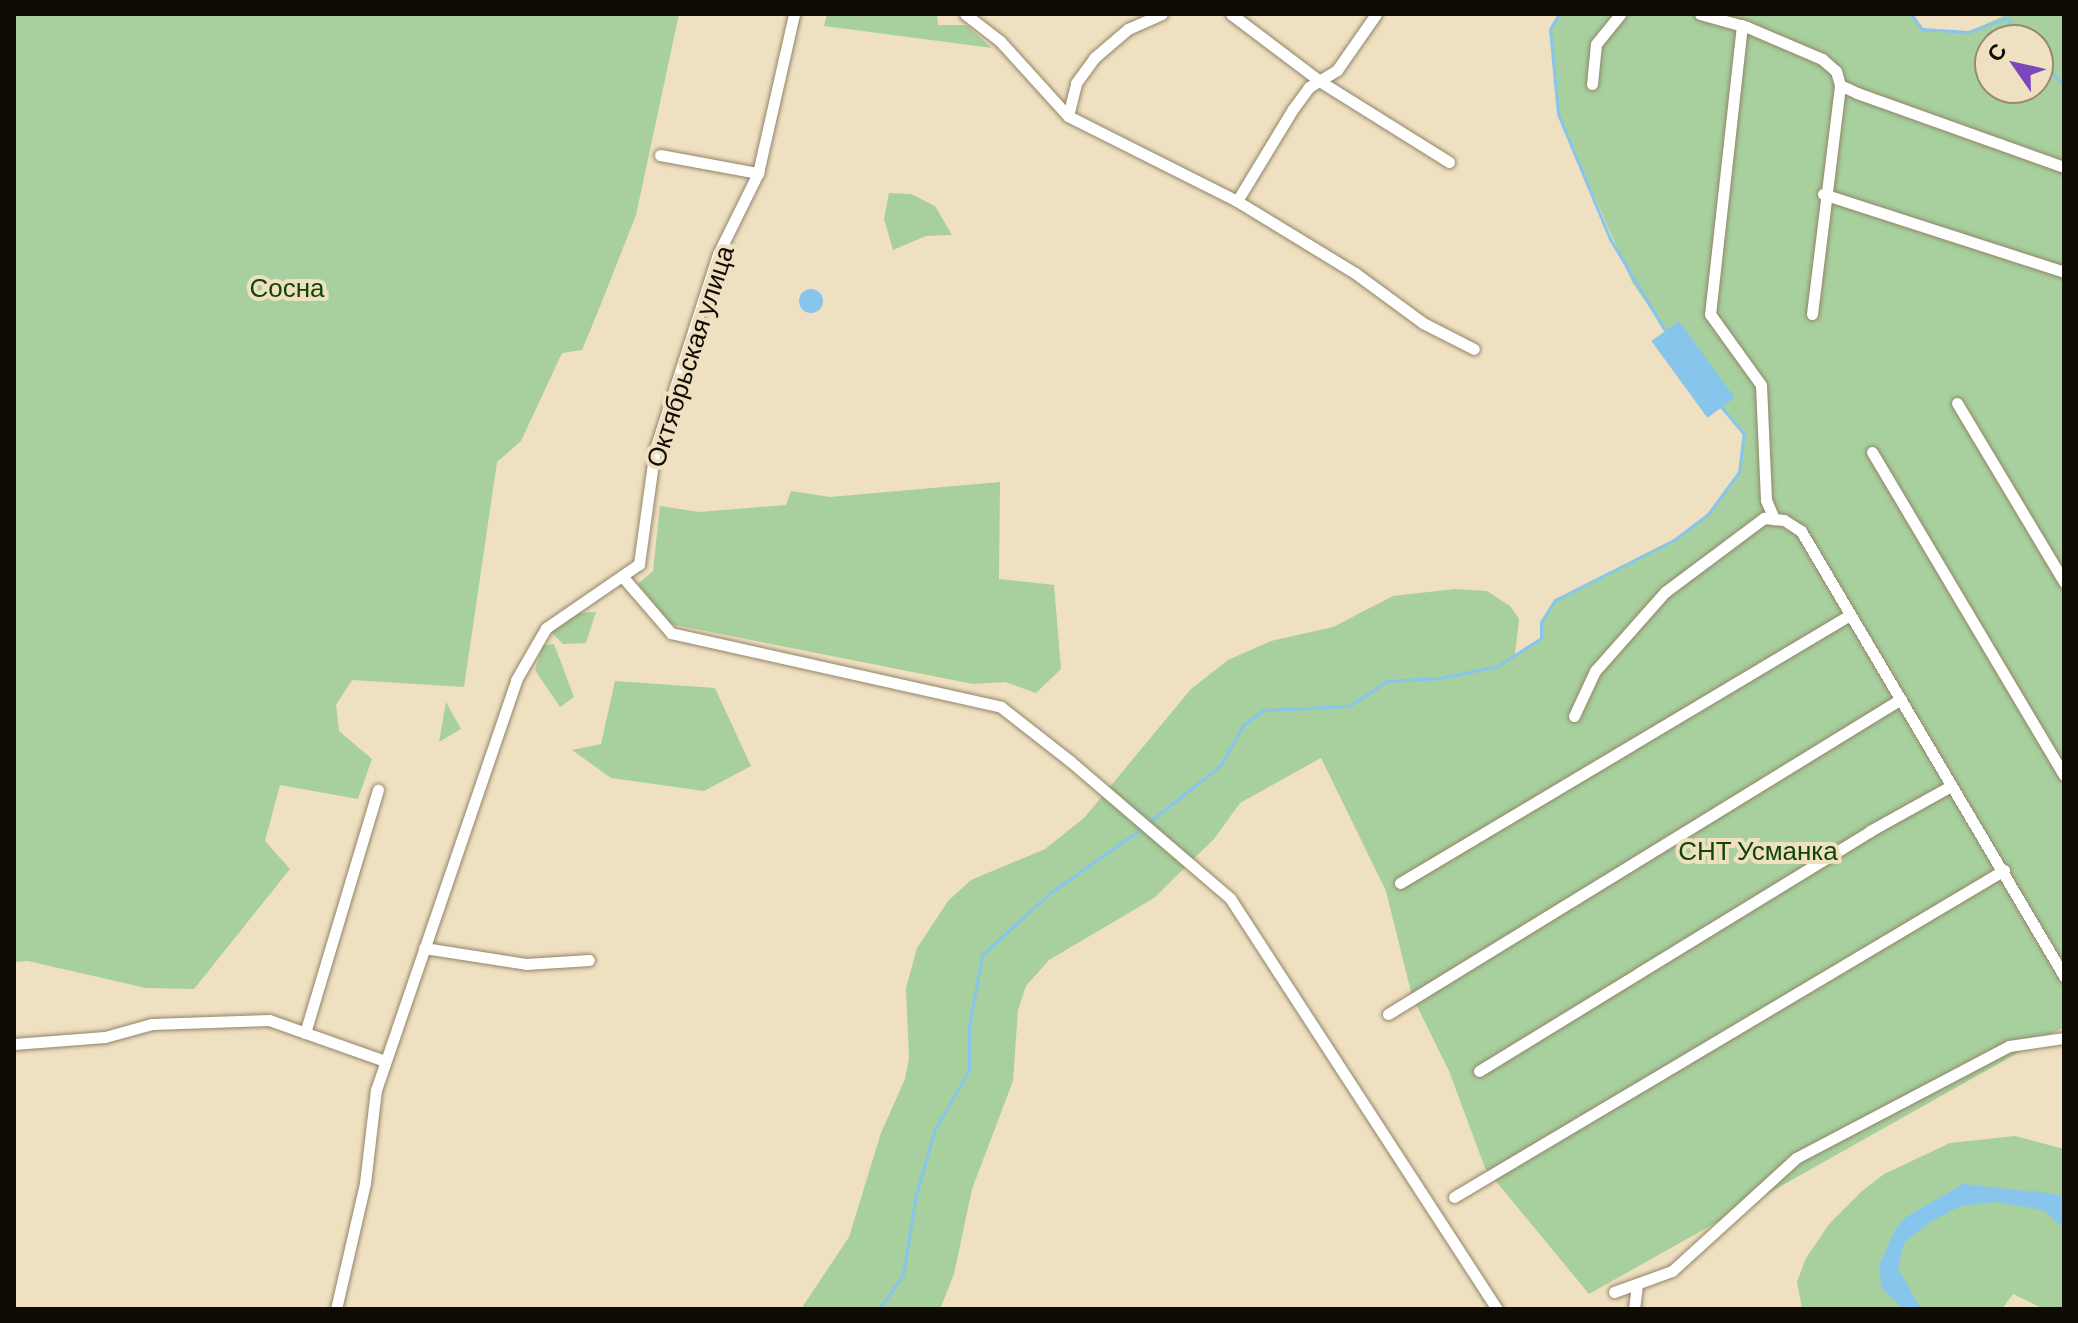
<!DOCTYPE html>
<html>
<head>
<meta charset="utf-8">
<style>
	body { margin:0 }
	#map { position:relative; width:2078px; height:1323px; overflow:hidden; background:#efe0c1; font-family:Barlow,sans-serif }
	div>[style] { position:absolute }
	.green>* { inset:0; background:#a7d09e }
	.water>* { inset:0; background:#88c5ec; transform-origin:0 0 }
	.round { border-radius:50% }
	.stream>* { height:3px; margin:-1.5px; padding:0 1.5px; transform-origin:1.5px; border-radius:1.5px; background:#88c5ec }
	.river>* { height:18px; margin:-9px; padding:0 9px; transform-origin:9px; border-radius:9px; background:#88c5ec }
	.roads { filter:drop-shadow(0 0 2px #928468) drop-shadow(0 0 2px #928468) }
	.minor>* { height:11px; margin:-5.5px; padding:0 5.5px; transform-origin:5.5px; border-radius:5.5px; background:#fff }
	span { translate:-50% -50%; white-space:nowrap; text-align:center; line-height:1.15; -webkit-text-stroke:8px #efe0c1; paint-order:stroke }
	.park-label { font-size:26px; color:#0f4700 }
	.street-label { font-size:26px; color:#100b03 }
	.frame { position:absolute; inset:0; border:16px solid #100b03; pointer-events:none }
	.north { position:absolute; left:1974px; top:24px; width:80px; height:80px; box-sizing:border-box; background:#efe0c1; border:2px solid #968b75; border-radius:50%; rotate:304deg; font-size:22px; font-weight:700; line-height:32px; text-align:center; color:#100b03 }
	.north::after { content:''; display:block; margin:auto; width:28px; height:36px; background:#7c46bd; clip-path:polygon(50% 0,100% 100%,50% 72%,0 100%) }
</style>
</head>
<body>
<div id="map">
	<div class="green">
		<div style="clip-path:polygon(14px 14px,679px 14px,636px 215px,599px 309px,582px 350px,562px 353px,521px 441px,497px 462px,464px 687px,352px 680px,336px 705px,339px 731px,372px 759px,358px 799px,280px 785px,265px 841px,290px 869px,194px 989px,146px 988px,28px 961px,14px 962px)"></div>
		<div style="clip-path:polygon(827px 14px,937px 14px,938px 25px,966px 25px,992px 48px,824px 26px)"></div>
		<div style="clip-path:polygon(evenodd,1559px 14px,1911px 14px,1923px 29px,1968px 32px,2008px 14px,2064px 14px,2064px 1027px,1589px 1294px,1485px 1168px,1449px 1071px,1412px 996px,1386px 891px,1321px 758px,1240px 803px,1214px 839px,1154px 898px,1049px 960px,1026px 986px,1018px 1010px,1013px 1081px,972px 1189px,954px 1274px,940px 1309px,801px 1309px,849px 1237px,881px 1133px,905px 1079px,909px 1058px,906px 988px,917px 948px,948px 901px,971px 880px,1045px 849px,1084px 818px,1191px 689px,1228px 660px,1271px 641px,1333px 627px,1393px 596px,1455px 589px,1487px 591px,1510px 606px,1519px 619px,1515px 655px,1541px 638px,1541px 622px,1555px 600px,1674px 540px,1708px 514px,1739px 473px,1744px 434px,1704px 387px,1632px 282px,1558px 114px,1550px 29px,1559px 14px,1990px 40px,2038px 40px,2038px 88px,1990px 88px,1990px 40px)"></div>
		<div style="clip-path:polygon(889px 193px,911px 194px,935px 206px,952px 235px,926px 236px,893px 250px,884px 219px)"></div>
		<div style="clip-path:polygon(1000px 482px,999px 579px,1054px 585px,1061px 669px,1036px 693px,1005px 682px,973px 684px,670px 624px,638px 584px,653px 571px,660px 506px,699px 512px,786px 505px,791px 491px,830px 497px)"></div>
		<div style="clip-path:polygon(596px 612px,586px 643px,563px 644px,551px 632px,577px 613px)"></div>
		<div style="clip-path:polygon(554px 644px,574px 697px,560px 707px,535px 670px,543px 645px)"></div>
		<div style="clip-path:polygon(615px 681px,715px 688px,751px 766px,704px 791px,611px 778px,572px 750px,601px 744px)"></div>
		<div style="clip-path:polygon(446px 702px,461px 729px,439px 742px)"></div>
		<div style="clip-path:polygon(2015px 1136px,2064px 1149px,2064px 1309px,2044px 1309px,2013px 1294px,2002px 1309px,1802px 1309px,1797px 1282px,1806px 1258px,1830px 1223px,1861px 1192px,1884px 1174px,1950px 1143px)"></div>
	</div>
	<div class="water">
		<div class="round" style="left:799px;top:289px;width:24px;height:24px"></div>
		<div style="left:1679px;top:321px;width:95px;height:34px;rotate:54deg"></div>
		<div style="clip-path:polygon(1963px 1184px,2061px 1195px,2064px 1213px,1995px 1202px,1961px 1206px,1930px 1222px,1904px 1243px,1898px 1268px,1921px 1309px,1903px 1309px,1882px 1288px,1879px 1266px,1895px 1230px,1906px 1217px)"></div>
	</div>
	<div class="stream">
		<div style="left:1559px;top:14px;width:17px;rotate:121deg"></div>
		<div style="left:1550px;top:29px;width:85px;rotate:84.6deg"></div>
		<div style="left:1558px;top:114px;width:135px;rotate:67.4deg"></div>
		<div style="left:1610px;top:239px;width:105px;rotate:59deg"></div>
		<div style="left:1911px;top:14px;width:19px;rotate:54deg"></div>
		<div style="left:1922px;top:29px;width:46px;rotate:3.7deg"></div>
		<div style="left:1968px;top:32px;width:41px;rotate:-19.7deg"></div>
		<div style="left:2007px;top:18px;width:28px;rotate:52deg"></div>
		<div style="left:2038px;top:56px;width:40px;rotate:49deg"></div>
		<div style="left:1148px;top:823px;width:93px;rotate:-38.5deg"></div>
		<div style="left:1221px;top:765px;width:46px;rotate:-61.2deg"></div>
		<div style="left:1243px;top:725px;width:26px;rotate:-36deg"></div>
		<div style="left:1264px;top:710px;width:85px;rotate:-2.7deg"></div>
		<div style="left:1349px;top:706px;width:45px;rotate:-33.3deg"></div>
		<div style="left:1387px;top:681px;width:53px;rotate:-3.2deg"></div>
		<div style="left:1440px;top:678px;width:59px;rotate:-11.7deg"></div>
		<div style="left:1498px;top:666px;width:51px;rotate:-33.1deg"></div>
		<div style="left:1541px;top:638px;width:16px;rotate:-90deg"></div>
		<div style="left:1541px;top:622px;width:26px;rotate:-58deg"></div>
		<div style="left:1555px;top:600px;width:133px;rotate:-26.8deg"></div>
		<div style="left:1674px;top:540px;width:43px;rotate:-37.4deg"></div>
		<div style="left:1708px;top:514px;width:52px;rotate:-53.6deg"></div>
		<div style="left:1739px;top:472px;width:38px;rotate:-83deg"></div>
		<div style="left:1744px;top:434px;width:40px;rotate:-130deg"></div>
		<div style="left:879px;top:1309px;width:42px;rotate:-54.8deg"></div>
		<div style="left:903px;top:1275px;width:81px;rotate:-80.8deg"></div>
		<div style="left:916px;top:1195px;width:69px;rotate:-73.9deg"></div>
		<div style="left:935px;top:1129px;width:68px;rotate:-60deg"></div>
		<div style="left:969px;top:1070px;width:43px;rotate:-90deg"></div>
		<div style="left:969px;top:1027px;width:73px;rotate:-79.8deg"></div>
		<div style="left:982px;top:955px;width:92px;rotate:-42.4deg"></div>
		<div style="left:1050px;top:893px;width:113px;rotate:-35.2deg"></div>
	</div>
	<div class="river">
		<div style="left:2037px;top:1200px;width:13px;rotate:13deg"></div>
		<div style="left:2050px;top:1203px;width:20px;rotate:45deg"></div>
	</div>
	<div class="roads">
		<div class="minor">
			<div style="left:965px;top:14px;width:44px;rotate:37.6deg"></div>
			<div style="left:1000px;top:41px;width:101px;rotate:47.8deg"></div>
			<div style="left:1068px;top:116px;width:189px;rotate:26.7deg"></div>
			<div style="left:1237px;top:201px;width:138px;rotate:31.4deg"></div>
			<div style="left:1355px;top:273px;width:84px;rotate:36.3deg"></div>
			<div style="left:1423px;top:323px;width:57px;rotate:27deg"></div>
			<div style="left:1231px;top:14px;width:113px;rotate:37.1deg"></div>
			<div style="left:1321px;top:82px;width:151px;rotate:32deg"></div>
			<div style="left:1700px;top:14px;width:49px;rotate:15.5deg"></div>
			<div style="left:1747px;top:27px;width:82px;rotate:23.1deg"></div>
			<div style="left:1822px;top:59px;width:18px;rotate:41deg"></div>
			<div style="left:1836px;top:71px;width:15px;rotate:74deg"></div>
			<div style="left:1840px;top:85px;width:19px;rotate:25deg"></div>
			<div style="left:1857px;top:93px;width:220px;rotate:19.7deg"></div>
			<div style="left:1742px;top:25px;width:291px;rotate:96.3deg"></div>
			<div style="left:1710px;top:314px;width:87px;rotate:54.3deg"></div>
			<div style="left:1761px;top:385px;width:115px;rotate:87.5deg"></div>
			<div style="left:1766px;top:500px;width:21px;rotate:67deg"></div>
			<div style="left:1592px;top:84px;width:40px;rotate:-84.3deg"></div>
			<div style="left:1596px;top:44px;width:38px;rotate:-51deg"></div>
			<div style="left:1068px;top:116px;width:34px;rotate:-76deg"></div>
			<div style="left:1076px;top:83px;width:31px;rotate:-54deg"></div>
			<div style="left:1094px;top:58px;width:45px;rotate:-40.5deg"></div>
			<div style="left:1128px;top:29px;width:37px;rotate:-24deg"></div>
			<div style="left:660px;top:155px;width:100px;rotate:10.4deg"></div>
			<div style="left:1823px;top:194px;width:253px;rotate:17.9deg"></div>
			<div style="left:1237px;top:201px;width:108px;rotate:-58.7deg"></div>
			<div style="left:1293px;top:109px;width:27px;rotate:-54deg"></div>
			<div style="left:1309px;top:87px;width:33px;rotate:-31deg"></div>
			<div style="left:1337px;top:70px;width:68px;rotate:-55.1deg"></div>
			<div style="left:1812px;top:314px;width:231px;rotate:-83deg"></div>
			<div style="left:1957px;top:403px;width:209px;rotate:59.1deg"></div>
			<div style="left:1872px;top:452px;width:376px;rotate:59.3deg"></div>
			<div style="left:622px;top:576px;width:75px;rotate:49.3deg"></div>
			<div style="left:671px;top:633px;width:338px;rotate:12.6deg"></div>
			<div style="left:1001px;top:707px;width:88px;rotate:38deg"></div>
			<div style="left:1070px;top:761px;width:211px;rotate:40.6deg"></div>
			<div style="left:1230px;top:898px;width:490px;rotate:57deg"></div>
			<div style="left:1574px;top:716px;width:50px;rotate:-65deg"></div>
			<div style="left:1595px;top:671px;width:106px;rotate:-48.5deg"></div>
			<div style="left:1665px;top:592px;width:124px;rotate:-36.8deg"></div>
			<div style="left:1764px;top:518px;width:20px;rotate:6deg"></div>
			<div style="left:1784px;top:520px;width:20px;rotate:33deg"></div>
			<div style="left:1801px;top:531px;width:517px;rotate:59.42deg"></div>
			<div style="left:1400px;top:883px;width:524px;rotate:-30.78deg"></div>
			<div style="left:424px;top:948px;width:103px;rotate:8.9deg"></div>
			<div style="left:526px;top:964px;width:63px;rotate:-3.6deg"></div>
			<div style="left:1388px;top:1014px;width:602px;rotate:-31.55deg"></div>
			<div style="left:305px;top:1033px;width:254px;rotate:-73.3deg"></div>
			<div style="left:14px;top:1044px;width:91px;rotate:-4.4deg"></div>
			<div style="left:105px;top:1037px;width:49px;rotate:-15.5deg"></div>
			<div style="left:152px;top:1024px;width:117px;rotate:-2deg"></div>
			<div style="left:269px;top:1020px;width:123px;rotate:19.5deg"></div>
			<div style="left:1479px;top:1071px;width:459px;rotate:-31.5deg"></div>
			<div style="left:1870px;top:831px;width:93px;rotate:-29.1deg"></div>
			<div style="left:1454px;top:1197px;width:640px;rotate:-30.73deg"></div>
			<div style="left:1614px;top:1292px;width:62px;rotate:-19.9deg"></div>
			<div style="left:1672px;top:1271px;width:168px;rotate:-42.3deg"></div>
			<div style="left:1796px;top:1158px;width:241px;rotate:-27.7deg"></div>
			<div style="left:2009px;top:1046px;width:56px;rotate:-8.3deg"></div>
			<div style="left:336px;top:1309px;width:129px;rotate:-77deg"></div>
			<div style="left:365px;top:1183px;width:94px;rotate:-83.3deg"></div>
			<div style="left:376px;top:1090px;width:433px;rotate:-71.1deg"></div>
			<div style="left:516px;top:680px;width:60px;rotate:-60deg"></div>
			<div style="left:546px;top:628px;width:113px;rotate:-34.5deg"></div>
			<div style="left:639px;top:564px;width:116px;rotate:-82.1deg"></div>
			<div style="left:655px;top:449px;width:205px;rotate:-72.1deg"></div>
			<div style="left:718px;top:254px;width:90px;rotate:-63.7deg"></div>
			<div style="left:758px;top:173px;width:163px;rotate:-77.2deg"></div>
			<div style="left:1634px;top:1309px;width:25px;rotate:-83deg"></div>
		</div>
	</div>
	<div class="park-label">
		<span style="left:287px;top:287px">Сосна</span>
		<span style="left:1758px;top:850px">СНТ Усманка</span>
	</div>
	<div class="street-label">
		<span style="left:689px;top:356px;rotate:-72deg">Октябрьская улица</span>
	</div>
	<div class="frame"></div>
	<div class="north">С</div>
</div>
</body>
</html>
